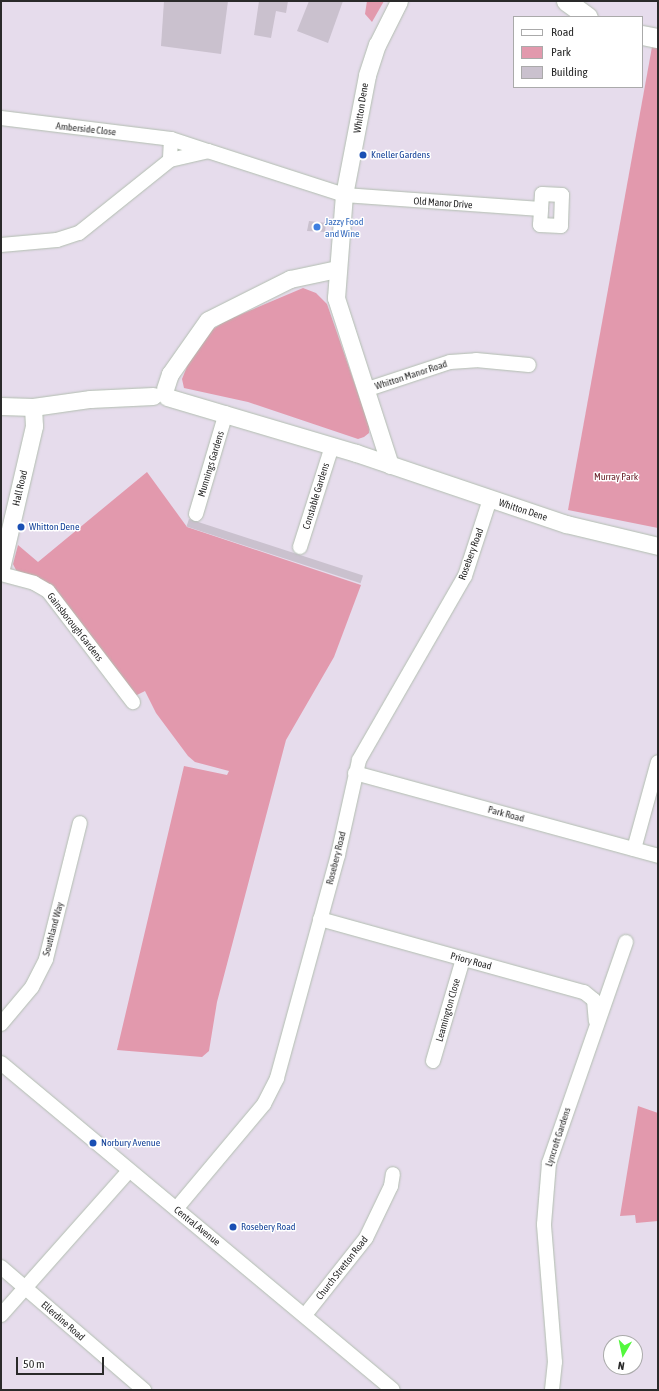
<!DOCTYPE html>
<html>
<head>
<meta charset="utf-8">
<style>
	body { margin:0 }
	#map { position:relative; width:659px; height:1391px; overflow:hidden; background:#e6dcec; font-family:"Asap Condensed",sans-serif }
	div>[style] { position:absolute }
	.green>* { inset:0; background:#e299ad }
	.building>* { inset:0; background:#cac1ce; transform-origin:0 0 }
	.roads { filter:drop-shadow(0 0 1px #b2beb0) drop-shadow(0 0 1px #b2beb0) }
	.minor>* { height:14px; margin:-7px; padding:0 7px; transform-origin:7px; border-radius:7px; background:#fff }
	.tertiary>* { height:17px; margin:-8.5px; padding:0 8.5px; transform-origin:8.5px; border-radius:8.5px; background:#fff }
	.secondary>* { height:19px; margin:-9.5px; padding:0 9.5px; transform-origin:9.5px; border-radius:9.5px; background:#fff }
	.dots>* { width:11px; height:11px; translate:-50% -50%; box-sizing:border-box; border:2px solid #fff; border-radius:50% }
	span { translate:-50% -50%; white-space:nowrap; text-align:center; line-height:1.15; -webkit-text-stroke:3px #fff; paint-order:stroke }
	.street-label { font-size:10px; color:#2a2a2a }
	.transit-label { font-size:10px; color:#164399 }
	.left { translate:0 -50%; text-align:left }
	.shop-label { font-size:10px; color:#366cbe }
	.park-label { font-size:10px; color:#671b25 }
	.frame { position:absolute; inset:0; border:2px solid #2a2a2a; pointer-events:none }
	.legend { position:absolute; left:513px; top:16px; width:130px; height:72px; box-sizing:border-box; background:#fff; border:1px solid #aaa; margin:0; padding:5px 7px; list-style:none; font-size:12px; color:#2a2a2a }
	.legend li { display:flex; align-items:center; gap:8px; height:20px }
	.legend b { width:20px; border:1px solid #aaa }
	.north { position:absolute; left:603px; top:1335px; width:40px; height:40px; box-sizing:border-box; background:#fff; border:1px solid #aaa; border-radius:50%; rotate:189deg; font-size:11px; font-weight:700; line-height:16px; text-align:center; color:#2a2a2a }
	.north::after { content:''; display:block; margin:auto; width:14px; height:18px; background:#53f83d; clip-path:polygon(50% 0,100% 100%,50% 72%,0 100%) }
	.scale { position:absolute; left:16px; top:1357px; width:88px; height:18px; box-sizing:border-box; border:2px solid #2a2a2a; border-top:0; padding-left:5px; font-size:12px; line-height:14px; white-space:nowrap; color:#2a2a2a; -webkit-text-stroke:3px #fff; paint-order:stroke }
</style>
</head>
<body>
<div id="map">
	<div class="green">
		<div style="clip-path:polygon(367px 1px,384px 1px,372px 22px,365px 14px)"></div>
		<div style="clip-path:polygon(652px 47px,658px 48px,658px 528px,568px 510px)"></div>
		<div style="clip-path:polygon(303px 288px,316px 293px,327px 304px,369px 425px,369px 433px,364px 437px,358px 439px,248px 402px,184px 388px,182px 379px,188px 364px,209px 332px,225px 321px)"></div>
		<div style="clip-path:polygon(147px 472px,187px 527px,361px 585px,334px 657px,286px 740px,217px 1002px,209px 1051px,202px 1057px,117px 1050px,184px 766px,227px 775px,229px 771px,195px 762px,188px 756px,156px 713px,145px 691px,135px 696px,53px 586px,16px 570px,13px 564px,18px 545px,38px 562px)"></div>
		<div style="clip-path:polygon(638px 1106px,658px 1113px,658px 1221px,636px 1223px,635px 1215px,620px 1216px)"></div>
	</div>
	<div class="building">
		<div style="clip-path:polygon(164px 1px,228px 1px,221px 54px,161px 46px)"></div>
		<div style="clip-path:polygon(259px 1px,288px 1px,286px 13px,276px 11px,271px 38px,254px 35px)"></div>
		<div style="clip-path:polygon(309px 1px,343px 1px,328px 43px,297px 31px)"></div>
		<div style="clip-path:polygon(309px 221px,326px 223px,325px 232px,307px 231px)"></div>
		<div style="left:189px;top:519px;width:183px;height:8px;rotate:18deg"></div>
	</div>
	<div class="roads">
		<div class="minor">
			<div style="left:1px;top:118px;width:171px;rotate:7deg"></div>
			<div style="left:171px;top:139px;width:21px;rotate:93deg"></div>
			<div style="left:171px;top:139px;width:39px;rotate:18deg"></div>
			<div style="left:1px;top:245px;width:56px;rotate:-5.1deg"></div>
			<div style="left:57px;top:240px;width:23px;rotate:-18deg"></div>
			<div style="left:79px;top:233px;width:117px;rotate:-38.7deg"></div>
			<div style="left:170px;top:160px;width:39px;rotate:-13deg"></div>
			<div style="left:208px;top:151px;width:143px;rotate:17.9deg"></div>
			<div style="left:344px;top:195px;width:197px;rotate:4.1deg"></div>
			<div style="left:541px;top:209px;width:15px;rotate:-86deg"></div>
			<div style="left:542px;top:194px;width:20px;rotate:3deg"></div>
			<div style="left:562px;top:195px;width:31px;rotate:92deg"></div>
			<div style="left:561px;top:226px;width:21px;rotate:-177deg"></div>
			<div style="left:540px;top:225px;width:16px;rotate:-86deg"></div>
			<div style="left:365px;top:390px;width:89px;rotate:-18.2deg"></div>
			<div style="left:450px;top:362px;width:26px;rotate:-4deg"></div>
			<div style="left:476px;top:360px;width:53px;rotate:5.4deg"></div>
			<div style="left:196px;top:514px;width:105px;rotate:-73.5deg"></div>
			<div style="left:300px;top:547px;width:106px;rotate:-72.4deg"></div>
			<div style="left:1px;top:574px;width:34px;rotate:15deg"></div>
			<div style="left:34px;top:583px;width:16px;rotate:30deg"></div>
			<div style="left:48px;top:591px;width:140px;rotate:52.6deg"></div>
			<div style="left:355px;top:773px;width:314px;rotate:15.3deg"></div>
			<div style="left:634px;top:849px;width:90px;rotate:-74.6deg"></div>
			<div style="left:320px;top:919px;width:274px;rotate:15.5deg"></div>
			<div style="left:584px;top:992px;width:13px;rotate:39deg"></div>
			<div style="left:594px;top:1000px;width:21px;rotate:85deg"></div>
			<div style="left:1px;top:1024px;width:48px;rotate:-50deg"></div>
			<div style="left:32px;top:987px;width:31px;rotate:-63deg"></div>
			<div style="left:46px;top:959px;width:140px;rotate:-76deg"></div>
			<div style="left:433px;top:1061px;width:106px;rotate:-73.6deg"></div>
			<div style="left:1px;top:1063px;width:510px;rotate:39.83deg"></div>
			<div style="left:176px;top:1209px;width:137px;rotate:-50deg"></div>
			<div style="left:264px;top:1104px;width:29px;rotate:-63deg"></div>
			<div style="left:277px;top:1078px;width:231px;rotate:-74.7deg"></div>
			<div style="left:338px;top:855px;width:97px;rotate:-77.5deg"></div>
			<div style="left:359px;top:760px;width:212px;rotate:-60.1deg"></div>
			<div style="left:465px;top:576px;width:81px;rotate:-72deg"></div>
			<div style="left:1px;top:1267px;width:189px;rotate:40.7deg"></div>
			<div style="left:1px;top:1315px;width:191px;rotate:-48.4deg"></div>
			<div style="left:305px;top:1315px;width:98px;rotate:-51.6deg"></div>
			<div style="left:366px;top:1238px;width:58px;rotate:-64.3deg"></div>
			<div style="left:391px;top:1186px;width:12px;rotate:-81deg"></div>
			<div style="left:552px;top:1390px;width:28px;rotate:-84deg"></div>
			<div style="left:555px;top:1362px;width:138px;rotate:-94.6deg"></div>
			<div style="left:544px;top:1224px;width:61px;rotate:-85.3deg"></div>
			<div style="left:549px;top:1163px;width:234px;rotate:-70.8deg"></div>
		</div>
		<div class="tertiary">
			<div style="left:165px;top:389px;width:16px;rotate:-72deg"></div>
			<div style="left:170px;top:374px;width:66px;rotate:-54.9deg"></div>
			<div style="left:208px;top:320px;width:92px;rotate:-26.6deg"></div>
			<div style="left:290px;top:279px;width:48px;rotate:-12deg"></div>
			<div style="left:167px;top:397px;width:197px;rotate:16.5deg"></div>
			<div style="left:356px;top:453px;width:222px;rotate:18.7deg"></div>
			<div style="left:566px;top:524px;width:95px;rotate:13.4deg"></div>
			<div style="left:1px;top:406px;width:32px;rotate:2deg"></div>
			<div style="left:33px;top:407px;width:58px;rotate:-8deg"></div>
			<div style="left:90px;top:399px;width:63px;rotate:-2.7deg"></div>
			<div style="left:390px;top:465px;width:176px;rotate:-107.9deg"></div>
			<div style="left:336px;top:298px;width:103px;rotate:-85.6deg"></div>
			<div style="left:344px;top:195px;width:122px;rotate:-79.1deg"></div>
			<div style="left:367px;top:75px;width:32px;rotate:-72deg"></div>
			<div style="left:377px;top:45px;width:49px;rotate:-63.4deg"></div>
			<div style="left:1px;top:568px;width:146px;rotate:-76.9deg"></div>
			<div style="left:34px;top:426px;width:19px;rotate:-93deg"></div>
		</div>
		<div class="secondary">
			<div style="left:566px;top:1px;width:27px;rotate:36deg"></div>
			<div style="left:642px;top:35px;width:16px;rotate:11deg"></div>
		</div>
	</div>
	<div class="dots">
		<div style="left:363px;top:155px;background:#1a4fb4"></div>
		<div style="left:317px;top:227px;background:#3f7fe0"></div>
		<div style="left:21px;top:527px;background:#1a4fb4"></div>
		<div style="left:93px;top:1143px;background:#1a4fb4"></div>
		<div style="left:233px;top:1227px;background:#1a4fb4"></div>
	</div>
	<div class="street-label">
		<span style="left:361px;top:108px;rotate:-81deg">Whitton Dene</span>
		<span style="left:86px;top:129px;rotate:6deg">Amberside Close</span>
		<span style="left:443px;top:203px;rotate:4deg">Old Manor Drive</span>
		<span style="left:411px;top:375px;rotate:-18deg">Whitton Manor Road</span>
		<span style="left:211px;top:464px;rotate:-73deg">Munnings Gardens</span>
		<span style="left:20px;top:488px;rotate:-77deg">Hall Road</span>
		<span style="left:316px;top:496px;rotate:-73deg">Constable Gardens</span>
		<span style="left:523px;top:510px;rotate:18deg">Whitton Dene</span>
		<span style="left:471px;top:554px;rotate:-70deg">Rosebery Road</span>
		<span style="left:75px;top:627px;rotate:52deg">Gainsborough Gardens</span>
		<span style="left:506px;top:814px;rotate:15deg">Park Road</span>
		<span style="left:336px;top:858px;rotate:-76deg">Rosebery Road</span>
		<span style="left:53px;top:929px;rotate:-75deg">Southland Way</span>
		<span style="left:471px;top:961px;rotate:15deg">Priory Road</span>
		<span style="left:448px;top:1010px;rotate:-74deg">Leamington Close</span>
		<span style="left:558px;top:1137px;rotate:-72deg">Lyncroft Gardens</span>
		<span style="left:197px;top:1226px;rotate:39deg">Central Avenue</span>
		<span style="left:342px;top:1268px;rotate:-52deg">Church Stretton Road</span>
		<span style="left:63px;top:1321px;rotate:41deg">Ellerdine Road</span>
	</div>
	<div class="transit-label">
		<span class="left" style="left:371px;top:155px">Kneller Gardens</span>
		<span class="left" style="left:29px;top:527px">Whitton Dene</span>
		<span class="left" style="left:101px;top:1143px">Norbury Avenue</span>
		<span class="left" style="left:241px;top:1227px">Rosebery Road</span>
	</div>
	<div class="shop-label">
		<span class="left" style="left:325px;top:227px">Jazzy Food<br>and Wine</span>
	</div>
	<div class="park-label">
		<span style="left:616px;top:477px">Murray Park</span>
	</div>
	<div class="frame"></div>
	<ul class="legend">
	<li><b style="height:5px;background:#fff"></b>Road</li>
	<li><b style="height:11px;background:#e299ad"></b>Park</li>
	<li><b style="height:11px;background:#cac1ce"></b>Building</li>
	</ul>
	<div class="north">N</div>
	<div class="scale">50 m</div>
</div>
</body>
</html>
